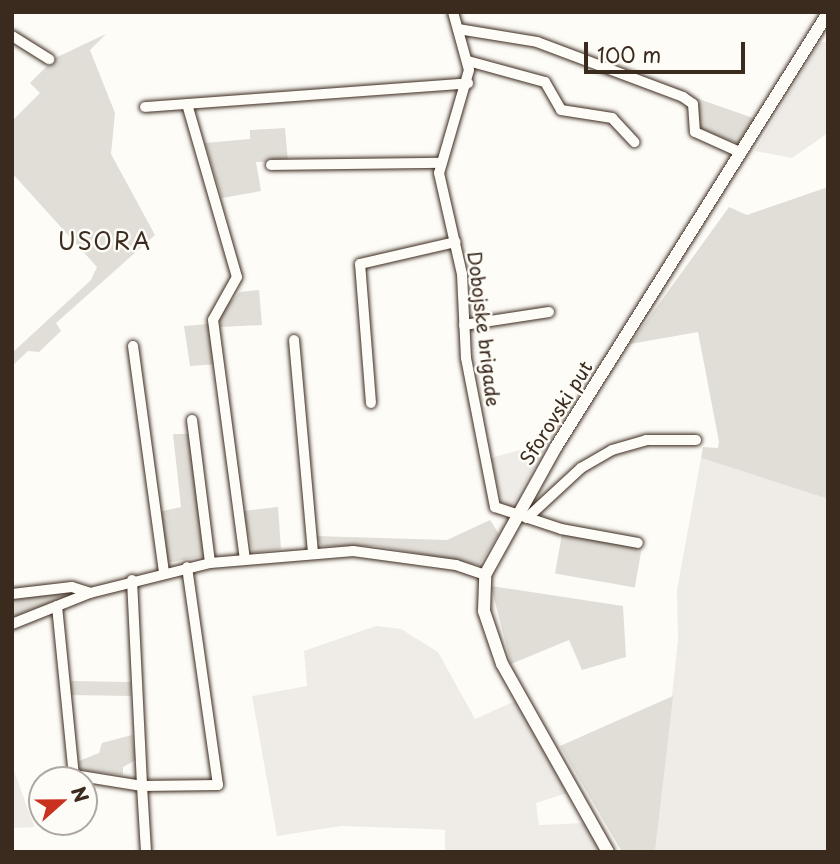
<!DOCTYPE html>
<html>
<head>
<meta charset="utf-8">
<style>
	body { margin:0 }
	#map { position:relative; width:840px; height:864px; overflow:hidden; background:#fdfcf7; font-family:"Playpen Sans",sans-serif }
	div>[style] { position:absolute }
	.built>* { inset:0; background:#efece7 }
	.green>* { inset:0; background:#e1ded7; transform-origin:0 0 }
	.roads { filter:drop-shadow(0 0 2px #3b2a1e) drop-shadow(0 0 2px #3b2a1e) }
	.minor>* { height:10px; margin:-5px; padding:0 5px; transform-origin:5px; border-radius:5px; background:#fdfcf7 }
	.tertiary>* { height:12px; margin:-6px; padding:0 6px; transform-origin:6px; border-radius:6px; background:#fdfcf7 }
	span { translate:-50% -50%; white-space:nowrap; text-align:center; line-height:1.15; -webkit-text-stroke:5px #fdfcf7; paint-order:stroke }
	.street-label { font-size:19px; color:#3b2a1e }
	.quarter-label { font-size:23px; color:#3b2a1e; letter-spacing:2px }
	.frame { position:absolute; inset:0; border:14px solid #3b2a1e; pointer-events:none }
	.north { position:absolute; left:28px; top:766px; width:70px; height:70px; box-sizing:border-box; background:#fdfcf7; border:2px solid #afa8a0; border-radius:50%; rotate:69deg; font-size:19px; font-weight:700; line-height:28px; text-align:center; color:#3b2a1e }
	.north::after { content:''; display:block; margin:auto; width:24px; height:32px; background:#c8321e; clip-path:polygon(50% 0,100% 100%,50% 72%,0 100%) }
	.scale { position:absolute; left:584px; top:42px; width:161px; height:32px; box-sizing:border-box; border:4px solid #3b2a1e; border-top:0; padding-left:9px; font-size:21px; line-height:24px; white-space:nowrap; color:#3b2a1e; -webkit-text-stroke:5px #fdfcf7; paint-order:stroke }
</style>
</head>
<body>
<div id="map">
	<div class="built">
		<div style="clip-path:polygon(828px 41px,828px 133px,792px 158px,755px 151px,819px 43px)"></div>
		<div style="clip-path:polygon(548px 442px,511px 507px,503px 506px,491px 458px)"></div>
		<div style="clip-path:polygon(701px 458px,828px 499px,828px 852px,655px 852px,678px 640px,677px 590px)"></div>
		<div style="clip-path:polygon(376px 626px,401px 629px,438px 652px,475px 719px,515px 701px,567px 793px,536px 803px,539px 825px,587px 823px,600px 852px,445px 852px,445px 830px,431px 829px,341px 826px,277px 836px,252px 696px,307px 686px,304px 651px)"></div>
		<div style="clip-path:polygon(12px 765px,27px 807px,35px 827px,12px 828px)"></div>
	</div>
	<div class="green">
		<div style="clip-path:polygon(106px 34px,90px 50px,115px 113px,111px 154px,155px 235px,56px 323px,61px 331px,39px 352px,28px 351px,12px 366px,12px 353px,91px 280px,97px 267px,12px 173px,12px 121px,40px 93px,30px 83px,55px 58px)"></div>
		<div style="clip-path:polygon(696px 98px,756px 119px,741px 145px,696px 127px)"></div>
		<div style="clip-path:polygon(285px 128px,288px 162px,256px 162px,261px 191px,222px 198px,205px 143px,250px 139px,250px 130px)"></div>
		<div style="clip-path:polygon(828px 187px,828px 499px,701px 458px,703px 447px,718px 448px,719px 442px,698px 332px,630px 344px,729px 207px,747px 215px)"></div>
		<div style="clip-path:polygon(259px 290px,262px 325px,220px 327px,220px 313px,240px 292px)"></div>
		<div style="clip-path:polygon(209px 324px,219px 364px,190px 366px,184px 326px)"></div>
		<div style="clip-path:polygon(173px 434px,190px 434px,204px 556px,167px 563px,158px 512px,181px 507px)"></div>
		<div style="clip-path:polygon(278px 507px,281px 549px,253px 553px,243px 511px)"></div>
		<div style="clip-path:polygon(490px 520px,499px 534px,479px 565px,377px 546px,322px 546px,315px 536px,447px 540px)"></div>
		<div style="left:562px;top:534px;width:81px;height:40px;rotate:10deg"></div>
		<div style="clip-path:polygon(491px 586px,623px 606px,626px 657px,582px 670px,569px 640px,511px 664px)"></div>
		<div style="clip-path:polygon(72px 592px,75px 595px,12px 617px,12px 599px)"></div>
		<div style="left:71px;top:681px;width:60px;height:14px;rotate:1deg"></div>
		<div style="clip-path:polygon(673px 696px,655px 852px,622px 852px,560px 746px)"></div>
		<div style="clip-path:polygon(132px 735px,136px 760px,123px 767px,123px 775px,80px 770px,79px 761px,99px 753px,102px 743px)"></div>
	</div>
	<div class="roads">
		<div class="minor">
			<div style="left:453px;top:12px;width:60px;rotate:74.6deg"></div>
			<div style="left:469px;top:70px;width:107px;rotate:106.2deg"></div>
			<div style="left:439px;top:173px;width:104px;rotate:77.2deg"></div>
			<div style="left:462px;top:274px;width:84px;rotate:87.3deg"></div>
			<div style="left:466px;top:358px;width:152px;rotate:79deg"></div>
			<div style="left:495px;top:507px;width:70px;rotate:18.4deg"></div>
			<div style="left:561px;top:529px;width:78px;rotate:10.3deg"></div>
			<div style="left:458px;top:29px;width:80px;rotate:9.3deg"></div>
			<div style="left:537px;top:42px;width:156px;rotate:20.6deg"></div>
			<div style="left:683px;top:97px;width:12px;rotate:35deg"></div>
			<div style="left:693px;top:104px;width:28px;rotate:86deg"></div>
			<div style="left:695px;top:132px;width:51px;rotate:24.1deg"></div>
			<div style="left:12px;top:36px;width:44px;rotate:31.9deg"></div>
			<div style="left:468px;top:61px;width:80px;rotate:15.3deg"></div>
			<div style="left:545px;top:82px;width:32px;rotate:60deg"></div>
			<div style="left:561px;top:110px;width:52px;rotate:8.9deg"></div>
			<div style="left:612px;top:118px;width:33px;rotate:47deg"></div>
			<div style="left:187px;top:104px;width:180px;rotate:73.9deg"></div>
			<div style="left:237px;top:277px;width:49px;rotate:119.2deg"></div>
			<div style="left:213px;top:320px;width:241px;rotate:82.4deg"></div>
			<div style="left:145px;top:107px;width:324px;rotate:-4.2deg"></div>
			<div style="left:271px;top:165px;width:169px;rotate:-0.7deg"></div>
			<div style="left:464px;top:325px;width:86px;rotate:-8.7deg"></div>
			<div style="left:294px;top:340px;width:214px;rotate:84.9deg"></div>
			<div style="left:133px;top:346px;width:227px;rotate:82.2deg"></div>
			<div style="left:371px;top:403px;width:139px;rotate:-94.5deg"></div>
			<div style="left:360px;top:264px;width:98px;rotate:-13deg"></div>
			<div style="left:192px;top:420px;width:144px;rotate:82.8deg"></div>
			<div style="left:527px;top:518px;width:74px;rotate:-42.8deg"></div>
			<div style="left:581px;top:468px;width:36px;rotate:-30deg"></div>
			<div style="left:612px;top:450px;width:35px;rotate:-16deg"></div>
			<div style="left:646px;top:440px;width:50px"></div>
			<div style="left:132px;top:580px;width:206px;rotate:87.2deg"></div>
			<div style="left:142px;top:786px;width:76px;rotate:-0.8deg"></div>
			<div style="left:218px;top:785px;width:220px;rotate:-98.1deg"></div>
			<div style="left:12px;top:594px;width:60px;rotate:-6.7deg"></div>
			<div style="left:72px;top:587px;width:19px;rotate:18deg"></div>
			<div style="left:57px;top:606px;width:170px;rotate:84.3deg"></div>
			<div style="left:74px;top:775px;width:69px;rotate:9.2deg"></div>
			<div style="left:142px;top:786px;width:66px;rotate:86.5deg"></div>
			<div style="left:12px;top:624px;width:84px;rotate:-21.7deg"></div>
			<div style="left:90px;top:593px;width:124px;rotate:-14deg"></div>
			<div style="left:210px;top:563px;width:144px;rotate:-4.8deg"></div>
			<div style="left:353px;top:551px;width:104px;rotate:7.7deg"></div>
			<div style="left:456px;top:565px;width:31px;rotate:19deg"></div>
		</div>
		<div class="tertiary">
			<div style="left:608px;top:852px;width:216px;rotate:-119.4deg"></div>
			<div style="left:502px;top:664px;width:56px;rotate:-108.8deg"></div>
			<div style="left:484px;top:611px;width:36px;rotate:-88deg"></div>
			<div style="left:485px;top:575px;width:146px;rotate:-61deg"></div>
			<div style="left:556px;top:447px;width:512px;rotate:-57.92deg"></div>
		</div>
	</div>
	<div class="street-label">
		<span style="left:484px;top:329px;rotate:83deg">Dobojske brigade</span>
		<span style="left:556px;top:413px;rotate:-58deg">Sforovski put</span>
	</div>
	<div class="quarter-label">
		<span style="left:105px;top:241px">USORA</span>
	</div>
	<div class="frame"></div>
	<div class="north">N</div>
	<div class="scale">100 m</div>
</div>
</body>
</html>
